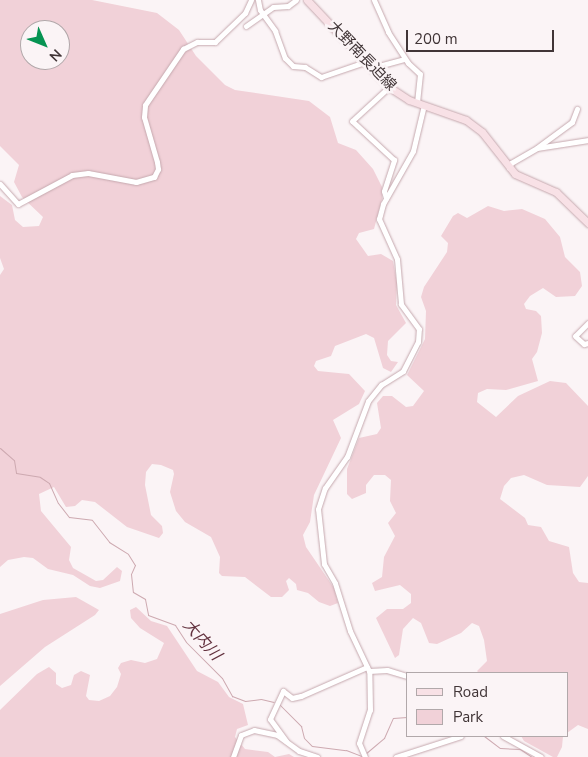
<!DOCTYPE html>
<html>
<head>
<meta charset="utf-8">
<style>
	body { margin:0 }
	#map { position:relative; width:588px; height:757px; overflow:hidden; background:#fbf4f6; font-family:"Nunito Sans","Noto Sans JP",sans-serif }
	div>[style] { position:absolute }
	.green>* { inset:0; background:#f1d1d8 }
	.stream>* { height:1px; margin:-0.5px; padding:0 0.5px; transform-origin:0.5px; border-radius:0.5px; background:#cda9b0 }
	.roads { filter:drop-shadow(0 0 1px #c5a8ae) drop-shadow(0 0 1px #c5a8ae) }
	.street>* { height:5px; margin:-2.5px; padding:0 2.5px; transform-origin:2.5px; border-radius:2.5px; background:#fff }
	.secondary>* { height:7px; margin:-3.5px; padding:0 3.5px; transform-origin:3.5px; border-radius:3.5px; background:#f8e1e6 }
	span { translate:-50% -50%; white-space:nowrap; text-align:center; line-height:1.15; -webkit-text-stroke:5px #fbf4f6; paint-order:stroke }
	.street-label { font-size:15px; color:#413537 }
	.water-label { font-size:16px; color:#63323f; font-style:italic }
	.legend { position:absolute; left:406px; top:672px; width:162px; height:65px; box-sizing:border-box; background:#fbf4f6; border:1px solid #b1a8aa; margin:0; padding:6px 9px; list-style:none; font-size:15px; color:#413537 }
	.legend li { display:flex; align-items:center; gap:10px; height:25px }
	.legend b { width:25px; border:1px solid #b1a8aa }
	.north { position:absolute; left:20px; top:20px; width:50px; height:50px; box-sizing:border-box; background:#fbf4f6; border:1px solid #b1a8aa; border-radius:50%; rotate:134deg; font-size:14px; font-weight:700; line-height:20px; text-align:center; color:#413537 }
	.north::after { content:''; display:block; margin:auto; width:18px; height:22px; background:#069352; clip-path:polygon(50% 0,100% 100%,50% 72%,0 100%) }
	.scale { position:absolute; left:406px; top:30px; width:148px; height:22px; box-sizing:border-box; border:2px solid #413537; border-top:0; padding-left:6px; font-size:15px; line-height:18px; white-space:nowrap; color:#413537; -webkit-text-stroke:4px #fbf4f6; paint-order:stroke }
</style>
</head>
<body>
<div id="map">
	<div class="green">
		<div style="clip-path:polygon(evenodd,0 0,92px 0,157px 13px,179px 30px,196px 56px,225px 85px,235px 90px,309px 101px,330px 117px,338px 143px,356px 150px,373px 169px,382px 187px,382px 199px,374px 229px,359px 233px,356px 239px,368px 256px,381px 254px,393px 261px,397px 283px,396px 305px,406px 323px,388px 341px,387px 355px,391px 361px,398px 362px,391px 372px,383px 368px,374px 338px,366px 334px,335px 346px,331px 356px,316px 361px,314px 366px,318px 371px,349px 374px,365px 391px,359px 404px,333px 420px,341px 438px,314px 495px,310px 522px,303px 535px,306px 547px,334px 588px,338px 603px,330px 606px,319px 602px,308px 593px,297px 590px,296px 584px,289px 578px,286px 581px,289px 590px,282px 597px,271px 597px,245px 577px,222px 576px,219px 573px,220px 557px,211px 537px,185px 522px,176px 511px,170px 492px,174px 474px,173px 470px,161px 465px,152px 464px,146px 472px,145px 485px,151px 515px,162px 526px,163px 533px,159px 538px,127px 527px,95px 502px,82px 500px,75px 506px,66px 507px,54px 487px,39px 494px,41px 511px,71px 547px,69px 560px,73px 568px,96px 581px,103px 580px,117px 567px,122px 571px,120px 581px,100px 588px,90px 586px,73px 575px,48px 569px,33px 558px,24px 557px,8px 560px,0 567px,0 275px,4px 269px,0 258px,0 196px,12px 205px,15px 220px,23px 227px,39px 226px,43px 217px,22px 197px,14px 182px,19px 165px,0 146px,0 0,30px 30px,60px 30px,60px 60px,30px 60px,30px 30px)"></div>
		<div style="clip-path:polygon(488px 206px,504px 211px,522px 209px,545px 219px,560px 237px,565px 257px,580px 272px,582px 286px,575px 296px,556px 297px,543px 288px,530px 296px,524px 304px,526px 309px,536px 311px,541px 316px,542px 333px,537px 352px,532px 359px,538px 381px,506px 390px,487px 389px,478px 393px,477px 402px,496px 417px,518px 396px,550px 381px,566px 383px,588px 406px,588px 476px,580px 487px,547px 485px,524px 475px,511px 478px,504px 486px,500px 499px,525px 518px,528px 525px,541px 527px,549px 541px,569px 547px,573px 573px,579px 582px,588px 583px,588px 729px,578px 725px,567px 733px,567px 673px,479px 673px,477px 671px,487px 661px,484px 640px,479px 626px,472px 623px,461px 633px,437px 644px,429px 643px,421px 623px,413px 618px,403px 629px,399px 655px,395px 658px,376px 618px,387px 609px,403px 609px,411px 603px,411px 594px,400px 585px,375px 591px,372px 583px,382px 577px,384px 557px,395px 536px,388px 523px,396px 513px,390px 501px,391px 480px,385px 475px,374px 475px,366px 485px,366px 493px,352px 499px,347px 494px,347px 469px,359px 438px,377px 434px,381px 428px,377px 403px,383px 396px,392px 396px,406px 407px,413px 406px,424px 391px,407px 375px,425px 339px,426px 311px,421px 297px,424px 287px,447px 252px,448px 243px,441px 236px,453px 216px,458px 213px,467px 218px)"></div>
		<div style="clip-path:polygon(76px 597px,99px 610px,95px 615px,45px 647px,0 686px,0 614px,43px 600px)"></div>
		<div style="clip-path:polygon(136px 607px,151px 621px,167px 626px,197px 671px,218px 682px,229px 697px,243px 704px,248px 725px,237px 729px,235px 737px,245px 749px,268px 752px,275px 757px,289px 754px,294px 757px,0 757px,0 710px,37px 674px,49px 667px,56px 673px,56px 684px,62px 688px,71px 685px,74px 675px,81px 671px,90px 675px,86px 696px,89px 700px,99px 701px,110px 696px,117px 687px,121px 674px,118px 668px,121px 663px,131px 660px,145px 663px,157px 659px,164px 643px,140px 628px,131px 618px,130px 610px)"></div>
		<div style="clip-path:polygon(521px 736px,563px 736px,562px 747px,557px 757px,553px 757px,524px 741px)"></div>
	</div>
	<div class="stream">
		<div style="left:0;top:448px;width:18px;rotate:41deg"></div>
		<div style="left:14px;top:460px;width:13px;rotate:81deg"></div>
		<div style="left:16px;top:473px;width:24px;rotate:9deg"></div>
		<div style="left:40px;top:477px;width:11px;rotate:34deg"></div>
		<div style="left:49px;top:483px;width:22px;rotate:66deg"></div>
		<div style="left:58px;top:503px;width:18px;rotate:52deg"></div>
		<div style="left:69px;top:517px;width:23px;rotate:7deg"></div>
		<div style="left:92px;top:520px;width:28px;rotate:52deg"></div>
		<div style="left:109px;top:542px;width:22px;rotate:32deg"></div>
		<div style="left:128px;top:554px;width:13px;rotate:58deg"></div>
		<div style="left:135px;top:565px;width:10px;rotate:114deg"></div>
		<div style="left:131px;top:574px;width:18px;rotate:84deg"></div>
		<div style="left:133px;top:592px;width:14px;rotate:30deg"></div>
		<div style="left:145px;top:599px;width:16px;rotate:79deg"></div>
		<div style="left:148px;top:615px;width:29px;rotate:20deg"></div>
		<div style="left:175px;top:625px;width:20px;rotate:57deg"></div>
		<div style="left:186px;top:642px;width:51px;rotate:45deg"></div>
		<div style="left:222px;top:678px;width:21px;rotate:61deg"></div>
		<div style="left:232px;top:696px;width:14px;rotate:21deg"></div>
		<div style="left:245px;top:701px;width:16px;rotate:-7deg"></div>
		<div style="left:261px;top:699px;width:13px;rotate:13deg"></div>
		<div style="left:278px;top:703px;width:33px;rotate:45deg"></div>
		<div style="left:301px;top:726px;width:12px;rotate:76deg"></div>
		<div style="left:304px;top:738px;width:11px;rotate:45deg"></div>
		<div style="left:312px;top:746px;width:34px;rotate:7deg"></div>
		<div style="left:346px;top:750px;width:17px;rotate:21deg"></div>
		<div style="left:484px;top:736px;width:20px;rotate:37deg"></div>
		<div style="left:500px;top:748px;width:20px;rotate:3deg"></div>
		<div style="left:520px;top:749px;width:14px;rotate:34deg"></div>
		<div style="left:365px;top:754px;width:25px;rotate:-40deg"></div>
		<div style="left:384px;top:738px;width:22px;rotate:-66deg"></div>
		<div style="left:393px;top:718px;width:14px;rotate:-4deg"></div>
	</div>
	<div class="roads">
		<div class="street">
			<div style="left:258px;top:0;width:10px;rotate:79deg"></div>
			<div style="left:260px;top:10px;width:26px;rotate:54deg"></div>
			<div style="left:275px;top:31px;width:29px;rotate:70deg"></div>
			<div style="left:285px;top:58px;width:11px;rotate:45deg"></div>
			<div style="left:293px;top:66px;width:12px;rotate:5deg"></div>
			<div style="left:305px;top:67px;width:19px;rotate:32deg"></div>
			<div style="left:321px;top:77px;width:46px;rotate:-18.8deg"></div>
			<div style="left:374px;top:0;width:35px;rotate:66deg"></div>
			<div style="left:388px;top:32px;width:37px;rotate:57deg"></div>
			<div style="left:408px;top:63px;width:16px;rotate:43deg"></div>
			<div style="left:420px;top:74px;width:29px;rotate:96deg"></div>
			<div style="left:246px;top:26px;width:33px;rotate:-35deg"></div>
			<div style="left:273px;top:7px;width:15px;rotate:-4deg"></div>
			<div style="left:288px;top:6px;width:10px;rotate:-37deg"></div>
			<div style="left:371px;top:68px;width:35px;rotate:-15deg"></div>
			<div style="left:538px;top:147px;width:42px;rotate:-36.3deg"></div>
			<div style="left:572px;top:122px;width:14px;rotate:-69deg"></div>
			<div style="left:509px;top:168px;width:5px;rotate:-68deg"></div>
			<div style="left:511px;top:163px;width:30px;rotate:-30deg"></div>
			<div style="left:537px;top:148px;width:52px;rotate:-8.9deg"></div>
			<div style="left:0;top:184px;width:27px;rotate:48deg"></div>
			<div style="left:18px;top:204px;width:61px;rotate:-28.2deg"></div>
			<div style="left:72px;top:175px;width:16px;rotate:-7deg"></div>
			<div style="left:88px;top:173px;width:49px;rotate:10.6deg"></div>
			<div style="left:136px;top:182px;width:19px;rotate:-16deg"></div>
			<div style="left:154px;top:177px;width:9px;rotate:-63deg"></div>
			<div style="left:158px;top:169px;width:7px;rotate:-98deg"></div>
			<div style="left:157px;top:162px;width:47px;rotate:-106.1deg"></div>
			<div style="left:144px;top:117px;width:12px;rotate:-85deg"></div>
			<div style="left:145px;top:105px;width:68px;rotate:-55.8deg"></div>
			<div style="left:183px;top:49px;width:16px;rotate:-27deg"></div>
			<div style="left:197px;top:42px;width:18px"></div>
			<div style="left:215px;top:42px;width:42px;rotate:-44deg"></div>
			<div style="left:245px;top:13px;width:14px;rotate:-65deg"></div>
			<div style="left:386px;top:198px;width:7px;rotate:-106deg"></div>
			<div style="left:384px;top:191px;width:33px;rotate:-72deg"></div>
			<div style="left:394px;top:160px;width:57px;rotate:-137.1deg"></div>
			<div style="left:352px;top:121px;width:50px;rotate:-42.6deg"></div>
			<div style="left:588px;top:323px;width:18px;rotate:135deg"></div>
			<div style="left:575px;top:336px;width:12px;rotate:42deg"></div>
			<div style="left:584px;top:344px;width:4px;rotate:-14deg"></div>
			<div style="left:369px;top:671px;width:18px;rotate:-3deg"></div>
			<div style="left:387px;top:670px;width:21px;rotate:17deg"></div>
			<div style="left:503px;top:736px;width:43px;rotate:28.9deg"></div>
			<div style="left:286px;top:741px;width:27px;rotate:-126deg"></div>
			<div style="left:270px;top:719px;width:31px;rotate:-65deg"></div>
			<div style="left:283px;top:691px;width:11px;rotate:38deg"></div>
			<div style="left:292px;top:698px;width:9px;rotate:-13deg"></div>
			<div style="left:301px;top:696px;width:72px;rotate:-23.7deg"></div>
			<div style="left:233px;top:757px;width:23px;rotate:-70deg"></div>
			<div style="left:241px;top:735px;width:14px;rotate:-21deg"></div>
			<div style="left:254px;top:730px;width:24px;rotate:12deg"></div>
			<div style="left:277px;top:735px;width:27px;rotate:36deg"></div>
			<div style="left:299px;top:751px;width:19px;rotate:18deg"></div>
			<div style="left:365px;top:757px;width:15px;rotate:-113deg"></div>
			<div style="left:359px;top:743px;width:35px;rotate:-72deg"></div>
			<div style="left:370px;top:710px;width:39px;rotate:-91deg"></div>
			<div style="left:369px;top:671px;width:44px;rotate:-115.4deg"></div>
			<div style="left:350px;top:631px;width:50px;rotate:-107.4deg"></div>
			<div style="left:335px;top:583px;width:22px;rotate:-120deg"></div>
			<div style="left:324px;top:564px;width:55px;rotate:-96.2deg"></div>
			<div style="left:318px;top:509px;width:22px;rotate:-72deg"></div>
			<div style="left:325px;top:488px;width:38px;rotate:-55deg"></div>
			<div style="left:347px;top:457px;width:60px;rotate:-69.4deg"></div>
			<div style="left:368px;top:401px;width:21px;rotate:-51deg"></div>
			<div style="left:381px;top:385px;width:26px;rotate:-32deg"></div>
			<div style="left:403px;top:371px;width:33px;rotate:-63deg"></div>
			<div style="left:418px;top:342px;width:13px;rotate:-86deg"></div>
			<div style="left:419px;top:329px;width:31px;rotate:-126deg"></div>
			<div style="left:401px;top:304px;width:45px;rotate:-95.1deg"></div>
			<div style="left:397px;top:259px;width:44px;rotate:-114.2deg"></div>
			<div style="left:379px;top:219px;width:16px;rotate:-75deg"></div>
			<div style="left:383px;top:204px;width:61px;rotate:-60.5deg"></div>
			<div style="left:413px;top:151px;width:47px;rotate:-76.6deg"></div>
			<div style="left:396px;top:757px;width:68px;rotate:-17.9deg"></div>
		</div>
		<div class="secondary">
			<div style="left:307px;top:0;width:120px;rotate:46.7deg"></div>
			<div style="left:389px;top:87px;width:24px;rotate:33deg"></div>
			<div style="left:409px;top:100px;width:60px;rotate:19.3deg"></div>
			<div style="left:466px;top:120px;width:20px;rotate:37deg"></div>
			<div style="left:482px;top:132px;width:53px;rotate:51.8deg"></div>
			<div style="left:515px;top:174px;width:45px;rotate:23.7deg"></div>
			<div style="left:556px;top:192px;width:45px;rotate:44.1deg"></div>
		</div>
	</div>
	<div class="street-label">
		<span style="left:362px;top:56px;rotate:46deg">大野南長迫線</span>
	</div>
	<div class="water-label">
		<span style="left:202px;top:640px;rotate:48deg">大内川</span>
	</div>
	<ul class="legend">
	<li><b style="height:6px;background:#f8e1e6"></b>Road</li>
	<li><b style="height:14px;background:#f1d1d8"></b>Park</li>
	</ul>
	<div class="north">N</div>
	<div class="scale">200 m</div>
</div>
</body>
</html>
